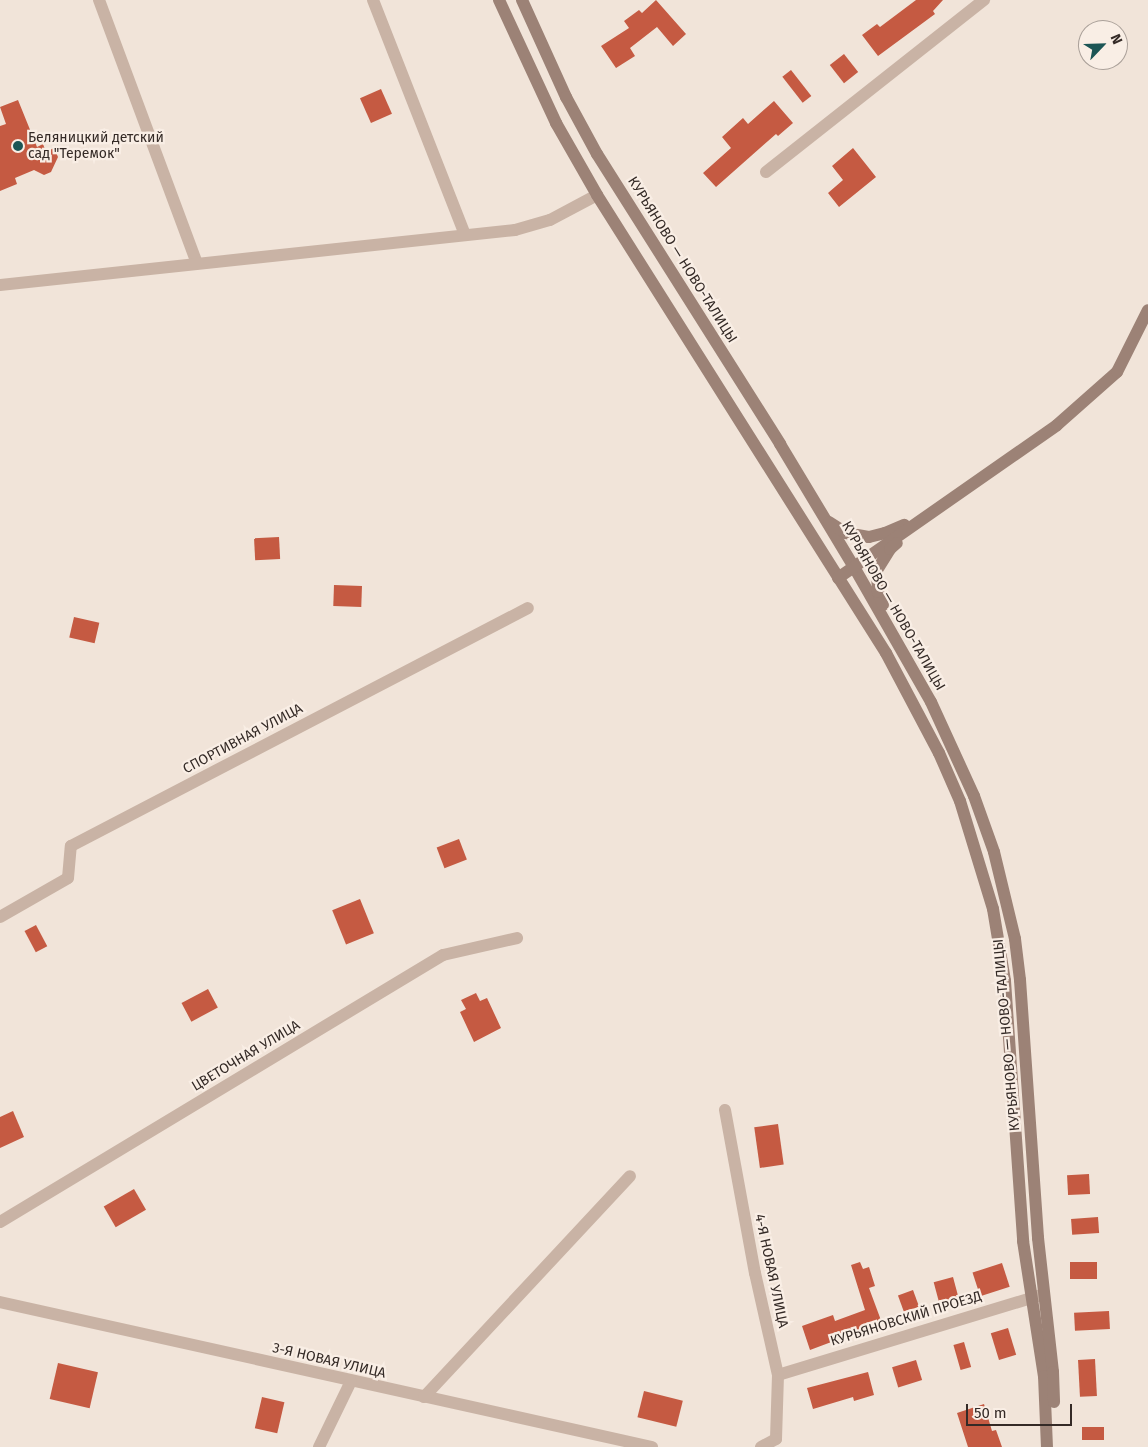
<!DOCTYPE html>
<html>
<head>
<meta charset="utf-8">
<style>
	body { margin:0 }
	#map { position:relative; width:1148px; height:1447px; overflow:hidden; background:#f1e4d9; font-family:"Fira Sans",sans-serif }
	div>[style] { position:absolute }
	.building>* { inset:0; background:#c55a42; transform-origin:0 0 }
	.minor>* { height:12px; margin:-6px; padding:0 6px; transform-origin:6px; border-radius:6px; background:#c9b3a5 }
	.secondary>* { height:12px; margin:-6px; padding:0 6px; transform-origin:6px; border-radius:6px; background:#9c8276 }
	.dots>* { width:14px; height:14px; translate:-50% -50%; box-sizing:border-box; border:2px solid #f9eee5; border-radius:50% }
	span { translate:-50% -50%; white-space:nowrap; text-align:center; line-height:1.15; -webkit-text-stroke:4.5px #f9eee5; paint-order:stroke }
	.poi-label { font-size:14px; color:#342a26 }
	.left { translate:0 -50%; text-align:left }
	.street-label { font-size:14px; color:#342a26 }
	.north { position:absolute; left:1078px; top:20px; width:50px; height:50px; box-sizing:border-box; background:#f9eee5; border:1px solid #aaa099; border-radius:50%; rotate:66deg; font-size:14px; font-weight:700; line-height:20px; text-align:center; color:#342a26 }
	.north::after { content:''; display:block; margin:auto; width:18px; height:22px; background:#1c5555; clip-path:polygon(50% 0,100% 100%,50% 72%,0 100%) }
	.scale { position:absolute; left:966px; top:1404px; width:106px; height:22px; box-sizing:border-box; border:2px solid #342a26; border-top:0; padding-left:6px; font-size:15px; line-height:18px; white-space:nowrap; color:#342a26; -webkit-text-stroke:4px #f9eee5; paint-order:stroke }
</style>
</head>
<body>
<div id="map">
	<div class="building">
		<div style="clip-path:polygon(656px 0,686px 34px,673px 46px,657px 27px,630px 48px,635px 56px,616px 68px,601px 46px,629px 28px,624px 21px,639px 10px,642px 13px)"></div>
		<div style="clip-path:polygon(916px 0,943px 0,933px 11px,935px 14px,878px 56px,862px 35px,877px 24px,880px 27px)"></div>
		<div style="left:844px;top:54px;width:23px;height:18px;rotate:52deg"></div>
		<div style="left:791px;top:70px;width:33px;height:11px;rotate:52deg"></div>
		<div style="left:381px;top:89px;width:27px;height:23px;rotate:66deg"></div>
		<div style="clip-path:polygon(18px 100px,37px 147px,43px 144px,46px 152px,54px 148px,58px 157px,51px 172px,44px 175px,34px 170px,15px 178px,17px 184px,0 191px,0 126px,6px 124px,0 107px)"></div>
		<div style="clip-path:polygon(774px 101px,793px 123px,778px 136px,776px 134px,716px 187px,703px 173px,731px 148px,722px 137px,743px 118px,748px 124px)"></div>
		<div style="clip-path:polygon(853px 148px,876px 177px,839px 207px,828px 193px,843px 180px,832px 166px)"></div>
		<div style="left:279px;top:537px;width:22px;height:25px;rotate:87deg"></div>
		<div style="left:334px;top:585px;width:28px;height:21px;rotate:2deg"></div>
		<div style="left:74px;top:617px;width:26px;height:21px;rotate:13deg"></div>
		<div style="left:459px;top:839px;width:22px;height:24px;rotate:69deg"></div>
		<div style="left:360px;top:899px;width:37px;height:30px;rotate:68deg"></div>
		<div style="left:36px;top:925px;width:24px;height:13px;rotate:62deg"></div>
		<div style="left:208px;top:989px;width:21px;height:30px;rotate:62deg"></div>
		<div style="clip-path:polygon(476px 993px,480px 1001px,487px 998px,501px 1028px,474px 1042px,460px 1012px,466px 1009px,461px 1000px)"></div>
		<div style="clip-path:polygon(13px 1111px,24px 1137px,0 1148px,0 1117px)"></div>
		<div style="left:778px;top:1124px;width:41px;height:24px;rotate:82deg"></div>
		<div style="left:1089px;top:1174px;width:20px;height:22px;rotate:87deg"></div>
		<div style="left:134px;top:1189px;width:24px;height:35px;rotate:60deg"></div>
		<div style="left:1098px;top:1217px;width:16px;height:27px;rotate:86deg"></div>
		<div style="clip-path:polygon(860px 1262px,863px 1269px,869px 1267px,875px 1286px,869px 1288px,882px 1323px,810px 1350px,802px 1326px,833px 1315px,835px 1321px,865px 1310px,851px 1265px)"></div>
		<div style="left:1097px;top:1262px;width:17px;height:27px;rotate:90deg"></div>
		<div style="left:1002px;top:1263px;width:25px;height:31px;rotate:72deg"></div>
		<div style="left:953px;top:1277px;width:23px;height:20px;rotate:75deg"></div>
		<div style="left:913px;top:1290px;width:20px;height:16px;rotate:70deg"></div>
		<div style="left:1109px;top:1311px;width:18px;height:35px;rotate:87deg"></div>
		<div style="left:1008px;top:1328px;width:28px;height:18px;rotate:73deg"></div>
		<div style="left:964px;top:1342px;width:26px;height:11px;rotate:74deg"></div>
		<div style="left:1095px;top:1359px;width:37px;height:17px;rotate:87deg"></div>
		<div style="left:916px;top:1360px;width:21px;height:25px;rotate:73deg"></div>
		<div style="left:58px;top:1363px;width:41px;height:37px;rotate:13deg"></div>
		<div style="clip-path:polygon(868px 1372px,874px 1395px,854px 1401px,853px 1397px,813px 1409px,807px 1388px)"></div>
		<div style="left:644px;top:1391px;width:40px;height:27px;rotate:14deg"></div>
		<div style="left:262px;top:1397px;width:23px;height:32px;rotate:13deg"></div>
		<div style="clip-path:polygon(984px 1404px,992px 1431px,996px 1430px,1002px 1447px,968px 1447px,957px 1413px)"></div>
		<div style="left:1104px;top:1427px;width:13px;height:22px;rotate:90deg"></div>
	</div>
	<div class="minor">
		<div style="left:99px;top:0;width:281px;rotate:69.6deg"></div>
		<div style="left:373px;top:0;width:252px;rotate:68.6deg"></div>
		<div style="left:766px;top:172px;width:278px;rotate:-38.3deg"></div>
		<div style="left:0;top:285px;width:518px;rotate:-6.1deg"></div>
		<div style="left:515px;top:230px;width:36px;rotate:-16deg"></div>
		<div style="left:550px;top:220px;width:53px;rotate:-28deg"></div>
		<div style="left:0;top:917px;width:78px;rotate:-29.8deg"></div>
		<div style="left:68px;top:878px;width:32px;rotate:-85deg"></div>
		<div style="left:71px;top:846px;width:515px;rotate:-27.51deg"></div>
		<div style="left:725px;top:1110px;width:166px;rotate:79.6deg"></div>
		<div style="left:755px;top:1273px;width:105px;rotate:77.3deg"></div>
		<div style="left:778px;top:1375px;width:64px;rotate:91.8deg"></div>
		<div style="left:0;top:1222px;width:517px;rotate:-31.08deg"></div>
		<div style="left:443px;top:955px;width:76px;rotate:-12.9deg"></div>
		<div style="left:0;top:1302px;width:668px;rotate:12.54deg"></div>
		<div style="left:778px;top:1375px;width:275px;rotate:-16.9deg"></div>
		<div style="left:424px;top:1397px;width:302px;rotate:-47deg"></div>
		<div style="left:319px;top:1447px;width:73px;rotate:-64.1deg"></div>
		<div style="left:761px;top:1447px;width:17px;rotate:-28deg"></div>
	</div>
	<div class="secondary">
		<div style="left:499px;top:0;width:136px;rotate:65.1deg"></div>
		<div style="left:556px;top:123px;width:83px;rotate:60.3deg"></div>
		<div style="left:597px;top:195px;width:542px;rotate:57.75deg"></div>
		<div style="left:886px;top:653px;width:113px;rotate:62.1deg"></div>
		<div style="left:939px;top:753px;width:52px;rotate:66.4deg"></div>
		<div style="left:960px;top:801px;width:113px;rotate:73deg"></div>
		<div style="left:993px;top:909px;width:73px;rotate:80.5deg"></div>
		<div style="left:1005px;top:981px;width:261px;rotate:86deg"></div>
		<div style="left:1023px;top:1241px;width:137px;rotate:81.2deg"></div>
		<div style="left:1044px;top:1376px;width:71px;rotate:87.6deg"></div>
		<div style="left:522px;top:0;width:107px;rotate:65.6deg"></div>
		<div style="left:566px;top:97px;width:65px;rotate:61.5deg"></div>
		<div style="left:597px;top:154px;width:343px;rotate:57.7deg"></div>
		<div style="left:780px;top:444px;width:144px;rotate:59deg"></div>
		<div style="left:854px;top:567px;width:155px;rotate:60.3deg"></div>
		<div style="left:931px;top:702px;width:103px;rotate:65.4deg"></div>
		<div style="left:974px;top:796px;width:59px;rotate:70.3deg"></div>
		<div style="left:994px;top:852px;width:89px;rotate:76.4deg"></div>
		<div style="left:1015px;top:939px;width:41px;rotate:83deg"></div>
		<div style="left:1020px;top:980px;width:259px;rotate:86deg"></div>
		<div style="left:1038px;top:1238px;width:135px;rotate:83.6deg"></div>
		<div style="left:1053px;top:1372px;width:30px;rotate:88deg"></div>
		<div style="left:829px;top:522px;width:20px;rotate:33deg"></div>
		<div style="left:846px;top:533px;width:23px;rotate:10deg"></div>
		<div style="left:869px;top:537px;width:16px;rotate:-14deg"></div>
		<div style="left:885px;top:533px;width:21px;rotate:-23deg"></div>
		<div style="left:838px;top:578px;width:267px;rotate:-34.9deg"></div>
		<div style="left:1057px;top:425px;width:80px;rotate:-41.5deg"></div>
		<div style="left:1117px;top:372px;width:69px;rotate:-63.4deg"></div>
		<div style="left:883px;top:605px;width:14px;rotate:-111deg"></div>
		<div style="left:878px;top:592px;width:22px;rotate:-93deg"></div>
		<div style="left:877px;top:570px;width:25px;rotate:-58deg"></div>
		<div style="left:890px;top:549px;width:9px;rotate:-41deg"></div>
	</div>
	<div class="dots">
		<div style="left:18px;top:146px;background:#1c5555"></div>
	</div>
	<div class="poi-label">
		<span class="left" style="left:28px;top:146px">Беляницкий детский<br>сад "Теремок"</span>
	</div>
	<div class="street-label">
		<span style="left:682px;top:260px;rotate:58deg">КУРЬЯНОВО — НОВО-ТАЛИЦЫ</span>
		<span style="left:893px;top:606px;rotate:60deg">КУРЬЯНОВО — НОВО-ТАЛИЦЫ</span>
		<span style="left:243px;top:739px;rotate:-28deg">СПОРТИВНАЯ УЛИЦА</span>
		<span style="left:1007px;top:1035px;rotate:-95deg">КУРЬЯНОВО — НОВО-ТАЛИЦЫ</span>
		<span style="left:246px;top:1056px;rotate:-31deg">ЦВЕТОЧНАЯ УЛИЦА</span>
		<span style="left:771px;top:1271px;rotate:78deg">4-Я НОВАЯ УЛИЦА</span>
		<span style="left:906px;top:1319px;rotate:-17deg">КУРЬЯНОВСКИЙ ПРОЕЗД</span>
		<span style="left:329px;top:1361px;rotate:13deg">3-Я НОВАЯ УЛИЦА</span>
	</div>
	<div class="north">N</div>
	<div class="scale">50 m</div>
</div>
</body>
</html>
